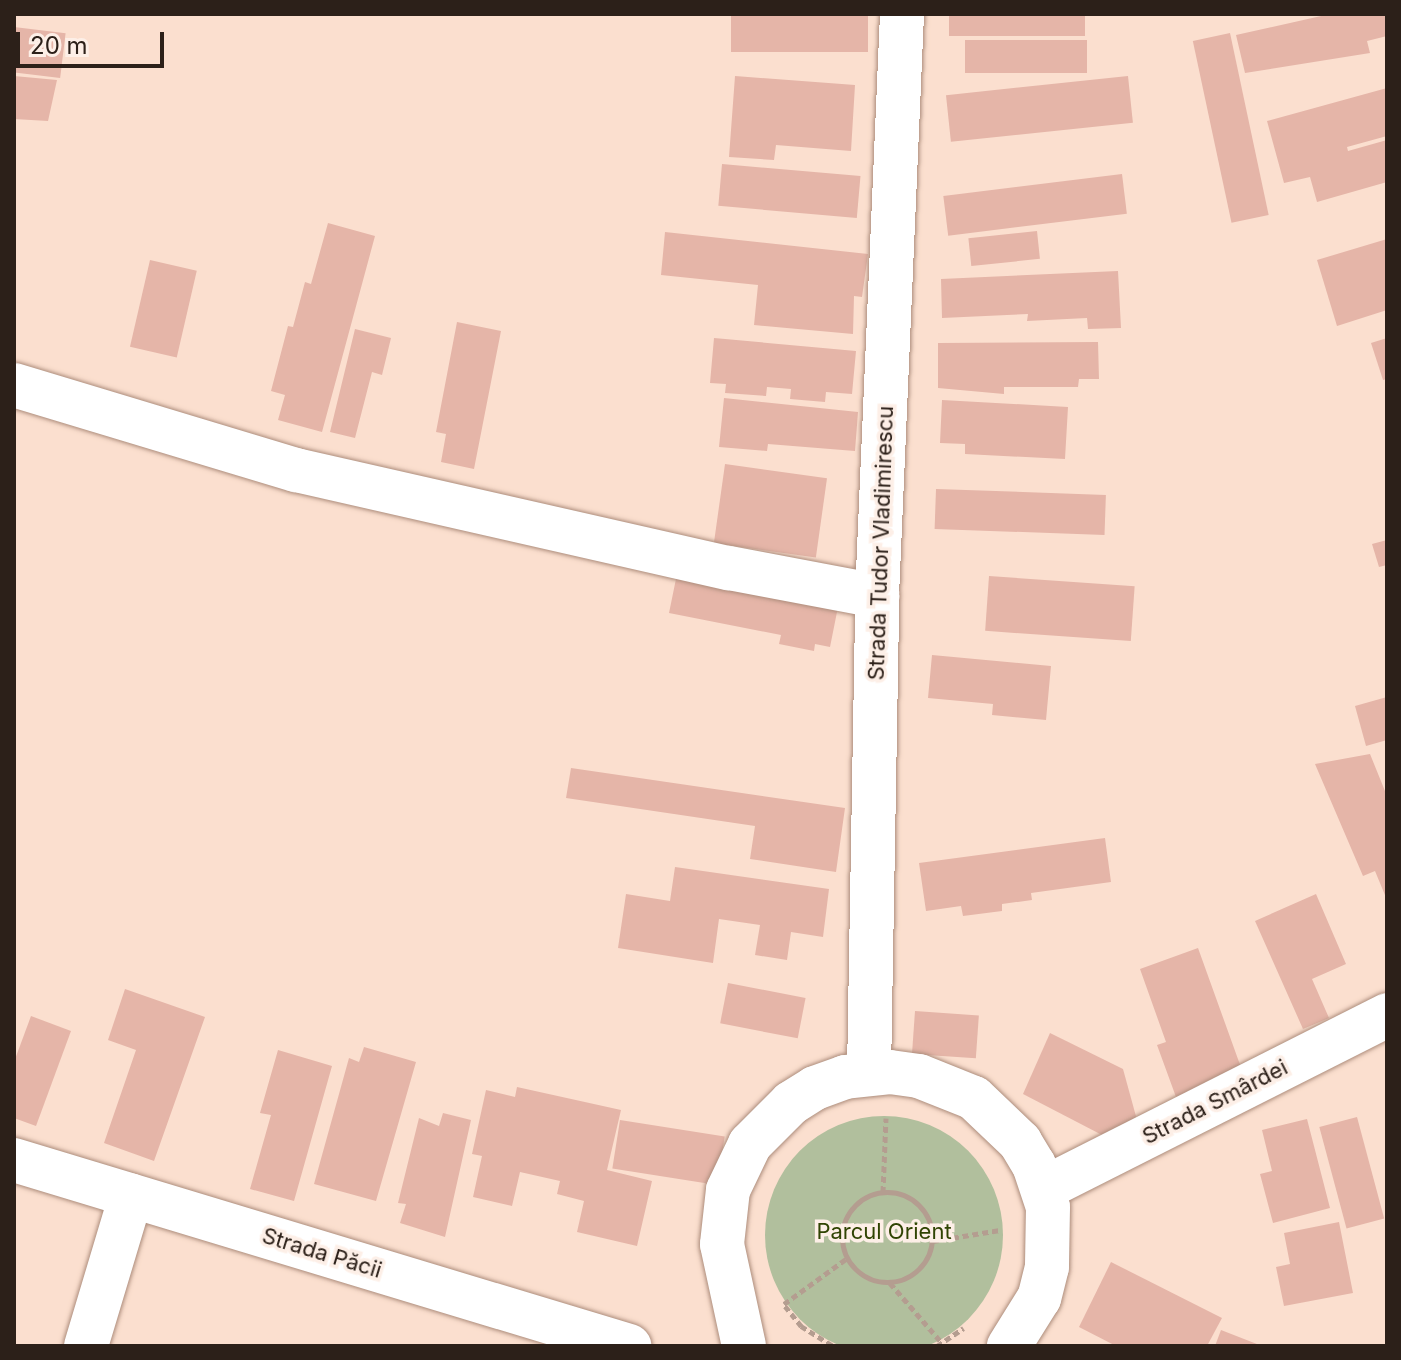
<!DOCTYPE html>
<html>
<head>
<meta charset="utf-8">
<style>
	body { margin:0 }
	#map { position:relative; width:1401px; height:1360px; overflow:hidden; background:#fbdfcf; font-family:Inter,sans-serif }
	div>[style] { position:absolute }
	.green>* { inset:0; background:#b1bf9d }
	.round { border-radius:50% }
	.building>* { inset:0; background:#e5b5a8; transform-origin:0 0 }
	.path>* { height:5px; margin-top:-2.5px; transform-origin:0; background:repeating-linear-gradient(90deg,#b49d90 0 6px,transparent 0 10px) }
	.path>.ring { margin:-2.5px; padding:0; box-sizing:content-box; background:none; border:5px solid #b49d90; border-radius:50% }
	.roads { filter:drop-shadow(0 0 2px #ad8d7c) drop-shadow(0 0 2px #ad8d7c) }
	.minor>* { height:44px; margin:-22px; padding:0 22px; transform-origin:22px; border-radius:22px; background:#fff }
	span { translate:-50% -50%; white-space:nowrap; text-align:center; line-height:1.15; -webkit-text-stroke:7px #fdefe7; paint-order:stroke }
	.street-label { font-size:22px; color:#2c2019 }
	.park-label { font-size:22px; color:#304403 }
	.frame { position:absolute; inset:0; border:16px solid #2c2019; pointer-events:none }
	.scale { position:absolute; left:16px; top:32px; width:148px; height:36px; box-sizing:border-box; border:4px solid #2c2019; border-top:0; padding-left:10px; font-size:24px; line-height:28px; white-space:nowrap; color:#2c2019; -webkit-text-stroke:6px #fdefe7; paint-order:stroke }
</style>
</head>
<body>
<div id="map">
	<div class="green">
		<div class="round" style="left:765px;top:1116px;width:238px;height:238px"></div>
	</div>
	<div class="building">
		<div style="left:731px;top:14px;width:137px;height:38px"></div>
		<div style="left:949px;top:14px;width:136px;height:22px"></div>
		<div style="clip-path:polygon(1330px 14px,1387px 14px,1387px 36px,1367px 41px,1370px 53px,1245px 73px,1236px 35px)"></div>
		<div style="left:14px;top:27px;width:52px;height:45px;rotate:7deg"></div>
		<div style="left:1230px;top:33px;width:186px;height:38px;rotate:78deg"></div>
		<div style="left:965px;top:40px;width:122px;height:33px"></div>
		<div style="clip-path:polygon(14px 76px,57px 80px,48px 121px,14px 119px)"></div>
		<div style="clip-path:polygon(735px 76px,855px 85px,851px 151px,776px 145px,774px 160px,729px 157px)"></div>
		<div style="left:1128px;top:76px;width:47px;height:183px;rotate:84deg"></div>
		<div style="clip-path:polygon(1387px 88px,1387px 136px,1347px 147px,1348px 151px,1387px 140px,1387px 182px,1317px 202px,1310px 177px,1284px 183px,1267px 121px)"></div>
		<div style="left:722px;top:164px;width:139px;height:42px;rotate:5deg"></div>
		<div style="left:1122px;top:174px;width:40px;height:180px;rotate:83deg"></div>
		<div style="clip-path:polygon(328px 223px,375px 236px,322px 432px,278px 420px,285px 395px,271px 391px,288px 326px,293px 327px,305px 282px,311px 284px)"></div>
		<div style="left:1037px;top:231px;width:28px;height:69px;rotate:84deg"></div>
		<div style="clip-path:polygon(665px 232px,868px 254px,862px 297px,854px 296px,853px 334px,754px 325px,758px 285px,661px 275px)"></div>
		<div style="clip-path:polygon(1387px 239px,1387px 310px,1337px 326px,1317px 260px)"></div>
		<div style="left:150px;top:260px;width:48px;height:89px;rotate:13deg"></div>
		<div style="clip-path:polygon(1118px 271px,1121px 328px,1088px 329px,1087px 318px,1027px 321px,1028px 314px,942px 318px,941px 279px)"></div>
		<div style="clip-path:polygon(457px 322px,501px 331px,474px 469px,441px 462px,446px 434px,436px 432px)"></div>
		<div style="clip-path:polygon(355px 329px,391px 338px,382px 375px,372px 372px,355px 438px,330px 432px)"></div>
		<div style="clip-path:polygon(714px 338px,856px 351px,852px 394px,826px 392px,825px 402px,790px 399px,791px 389px,767px 387px,766px 396px,725px 393px,726px 384px,710px 383px)"></div>
		<div style="clip-path:polygon(1387px 338px,1387px 379px,1383px 380px,1371px 343px)"></div>
		<div style="clip-path:polygon(1098px 342px,1099px 379px,1079px 379px,1078px 387px,1004px 387px,1004px 394px,938px 388px,938px 343px)"></div>
		<div style="clip-path:polygon(724px 398px,858px 412px,855px 451px,768px 444px,767px 451px,719px 447px)"></div>
		<div style="clip-path:polygon(942px 400px,1068px 407px,1065px 459px,965px 454px,965px 444px,940px 443px)"></div>
		<div style="left:725px;top:464px;width:103px;height:80px;rotate:8deg"></div>
		<div style="left:936px;top:489px;width:170px;height:40px;rotate:2deg"></div>
		<div style="clip-path:polygon(1387px 540px,1387px 565px,1379px 567px,1372px 544px)"></div>
		<div style="clip-path:polygon(678px 569px,839px 602px,830px 647px,815px 644px,814px 651px,779px 644px,781px 635px,669px 613px)"></div>
		<div style="left:989px;top:576px;width:146px;height:55px;rotate:4deg"></div>
		<div style="clip-path:polygon(932px 655px,1051px 666px,1046px 720px,992px 715px,993px 704px,928px 698px)"></div>
		<div style="clip-path:polygon(1387px 697px,1387px 740px,1366px 746px,1355px 706px)"></div>
		<div style="clip-path:polygon(1370px 754px,1387px 796px,1387px 900px,1375px 871px,1363px 876px,1315px 764px)"></div>
		<div style="clip-path:polygon(571px 768px,845px 808px,836px 872px,750px 859px,755px 826px,566px 798px)"></div>
		<div style="clip-path:polygon(1105px 838px,1111px 882px,1031px 893px,1032px 900px,1002px 904px,1002px 911px,963px 916px,961px 906px,926px 911px,919px 863px)"></div>
		<div style="clip-path:polygon(675px 867px,829px 889px,823px 937px,791px 932px,787px 960px,755px 955px,760px 925px,719px 919px,713px 963px,618px 948px,626px 894px,670px 901px)"></div>
		<div style="clip-path:polygon(1316px 894px,1346px 964px,1312px 979px,1329px 1018px,1303px 1029px,1255px 921px)"></div>
		<div style="clip-path:polygon(1198px 948px,1243px 1073px,1176px 1097px,1157px 1045px,1166px 1042px,1140px 969px)"></div>
		<div style="left:728px;top:983px;width:79px;height:41px;rotate:11deg"></div>
		<div style="clip-path:polygon(125px 989px,205px 1017px,154px 1161px,104px 1143px,136px 1050px,108px 1040px)"></div>
		<div style="left:915px;top:1011px;width:64px;height:43px;rotate:4deg"></div>
		<div style="clip-path:polygon(31px 1016px,71px 1031px,36px 1126px,14px 1118px,14px 1062px)"></div>
		<div style="clip-path:polygon(1050px 1033px,1123px 1069px,1137px 1120px,1102px 1135px,1023px 1094px)"></div>
		<div style="clip-path:polygon(364px 1047px,416px 1062px,376px 1201px,314px 1184px,349px 1058px,359px 1062px)"></div>
		<div style="clip-path:polygon(278px 1050px,332px 1066px,294px 1201px,250px 1189px,271px 1115px,260px 1113px)"></div>
		<div style="clip-path:polygon(517px 1087px,621px 1110px,607px 1170px,652px 1181px,637px 1246px,577px 1232px,584px 1201px,557px 1194px,560px 1181px,520px 1172px,512px 1206px,473px 1197px,482px 1156px,472px 1154px,486px 1090px,515px 1097px)"></div>
		<div style="clip-path:polygon(443px 1113px,471px 1120px,445px 1237px,400px 1223px,406px 1204px,398px 1203px,419px 1118px,439px 1126px)"></div>
		<div style="left:1357px;top:1117px;width:105px;height:39px;rotate:75deg"></div>
		<div style="clip-path:polygon(1307px 1119px,1330px 1208px,1273px 1223px,1260px 1174px,1272px 1171px,1262px 1130px)"></div>
		<div style="left:620px;top:1120px;width:106px;height:49px;rotate:9deg"></div>
		<div style="clip-path:polygon(1339px 1222px,1353px 1293px,1284px 1306px,1276px 1267px,1290px 1264px,1284px 1233px)"></div>
		<div style="clip-path:polygon(1111px 1262px,1222px 1318px,1207px 1346px,1116px 1346px,1079px 1327px)"></div>
		<div style="clip-path:polygon(1221px 1330px,1262px 1346px,1215px 1346px)"></div>
	</div>
	<div class="path">
		<div class="ring" style="left:842px;top:1192px;width:85px;height:85px"></div>
		<div style="left:883px;top:1192px;width:74px;rotate:-87.7deg"></div>
		<div style="left:933px;top:1241px;width:68px;rotate:-9.3deg"></div>
		<div style="left:890px;top:1283px;width:79px;rotate:49.1deg"></div>
		<div style="left:784px;top:1304px;width:77px;rotate:-36deg"></div>
		<div style="left:785px;top:1306px;width:26px;rotate:51deg"></div>
		<div style="left:801px;top:1326px;width:38px;rotate:32deg"></div>
		<div style="left:937px;top:1346px;width:32px;rotate:-34deg"></div>
	</div>
	<div class="roads">
		<div class="minor">
			<div style="left:14px;top:385px;width:295px;rotate:16.8deg"></div>
			<div style="left:296px;top:470px;width:444px;rotate:12.8deg"></div>
			<div style="left:729px;top:568px;width:151px;rotate:10.7deg"></div>
			<div style="left:869px;top:1073px;width:477px;rotate:-89deg"></div>
			<div style="left:877px;top:596px;width:583px;rotate:-87.54deg"></div>
			<div style="left:14px;top:1160px;width:643px;rotate:16.83deg"></div>
			<div style="left:1043px;top:1189px;width:386px;rotate:-26.8deg"></div>
			<div style="left:86px;top:1346px;width:157px;rotate:-73.3deg"></div>
			<div style="left:744px;top:1346px;width:104px;rotate:-102.2deg"></div>
			<div style="left:722px;top:1244px;width:54px;rotate:-83.7deg"></div>
			<div style="left:728px;top:1190px;width:51px;rotate:-64.4deg"></div>
			<div style="left:750px;top:1144px;width:58px;rotate:-45deg"></div>
			<div style="left:791px;top:1103px;width:28px;rotate:-32deg"></div>
			<div style="left:815px;top:1088px;width:32px;rotate:-20deg"></div>
			<div style="left:845px;top:1077px;width:45px;rotate:-6.3deg"></div>
			<div style="left:890px;top:1072px;width:29px;rotate:8deg"></div>
			<div style="left:919px;top:1076px;width:59px;rotate:21.8deg"></div>
			<div style="left:974px;top:1098px;width:64px;rotate:43.7deg"></div>
			<div style="left:1020px;top:1142px;width:27px;rotate:59deg"></div>
			<div style="left:1034px;top:1165px;width:44px;rotate:71.6deg"></div>
			<div style="left:1048px;top:1207px;width:60px;rotate:91deg"></div>
			<div style="left:1047px;top:1267px;width:32px;rotate:104deg"></div>
			<div style="left:1039px;top:1298px;width:57px;rotate:122deg"></div>
		</div>
	</div>
	<div class="street-label">
		<span style="left:881px;top:543px;rotate:-88deg">Strada Tudor Vladimirescu</span>
		<span style="left:1215px;top:1102px;rotate:-27deg">Strada Smârdei</span>
		<span style="left:322px;top:1253px;rotate:17deg">Strada Păcii</span>
	</div>
	<div class="park-label">
		<span style="left:884px;top:1232px">Parcul Orient</span>
	</div>
	<div class="frame"></div>
	<div class="scale">20 m</div>
</div>
</body>
</html>
